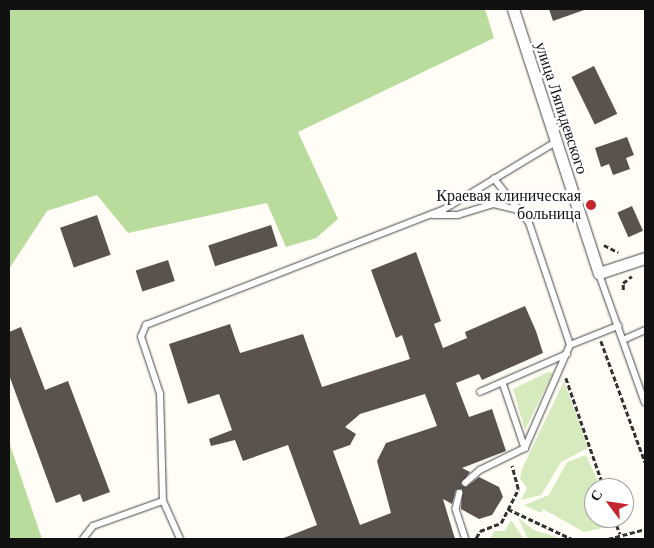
<!DOCTYPE html>
<html>
<head>
<meta charset="utf-8">
<style>
	body { margin:0 }
	#map { position:relative; width:654px; height:548px; overflow:hidden; background:#fffdf5; font-family:Georgia,serif }
	div>[style] { position:absolute }
	.green>* { inset:0; background:#d5ebbd }
	.forest>* { inset:0; background:#b9dc9c }
	.building>* { inset:0; background:#5a524d; transform-origin:0 0 }
	.path>* { height:2.5px; margin-top:-1.25px; transform-origin:0; background:repeating-linear-gradient(90deg,#333 0 5px,transparent 0 7.5px) }
	.roads { filter:drop-shadow(0 0 1px #444) drop-shadow(0 0 1px #444) }
	.lane>* { height:5.5px; margin:-2.75px; padding:0 2.75px; transform-origin:2.75px; border-radius:2.75px; background:#fff }
	.street>* { height:11px; margin:-5.5px; padding:0 5.5px; transform-origin:5.5px; border-radius:5.5px; background:#fff }
	.dots>* { width:14px; height:14px; translate:-50% -50%; box-sizing:border-box; border:2px solid #fff; border-radius:50% }
	span { translate:-50% -50%; white-space:nowrap; text-align:center; line-height:1.15; -webkit-text-stroke:5px #fff; paint-order:stroke }
	.street-label { font-size:16px; color:#111 }
	.poi-label { font-size:16px; color:#111 }
	.right { translate:-100% -50%; text-align:right }
	.frame { position:absolute; inset:0; border:10px solid #111; pointer-events:none }
	.north { position:absolute; left:584px; top:478px; width:50px; height:50px; box-sizing:border-box; background:#fff; border:1px solid #a0a0a0; border-radius:50%; rotate:301deg; font-size:14px; font-weight:700; line-height:20px; text-align:center; color:#111 }
	.north::after { content:''; display:block; margin:auto; width:18px; height:22px; background:#c4262e; clip-path:polygon(50% 0,100% 100%,50% 72%,0 100%) }
</style>
</head>
<body>
<div id="map">
	<div class="green">
		<div style="clip-path:polygon(548px 372px,553px 373px,525px 430px,513px 389px)"></div>
		<div style="clip-path:polygon(564px 381px,588px 448px,561px 462px,541px 495px,521px 500px,527px 488px,520px 479px,522px 469px)"></div>
		<div style="clip-path:polygon(586px 455px,601px 488px,594px 488px,594px 518px,612px 519px,600px 523px,602px 528px,584px 532px,543px 509px,541px 513px,524px 505px,549px 495px,567px 462px)"></div>
		<div style="clip-path:polygon(518px 518px,534px 530px,562px 539px,528px 539px)"></div>
		<div style="clip-path:polygon(511px 520px,524px 539px,490px 539px,494px 531px,505px 531px)"></div>
	</div>
	<div class="forest">
		<div style="clip-path:polygon(9px 9px,485px 9px,494px 38px,298px 132px,338px 219px,316px 238px,286px 247px,267px 203px,128px 233px,97px 195px,47px 211px,9px 269px)"></div>
		<div style="clip-path:polygon(9px 442px,42px 539px,9px 539px)"></div>
	</div>
	<div class="building">
		<div style="clip-path:polygon(549px 9px,584px 9px,584px 10px,553px 21px)"></div>
		<div style="left:594px;top:66px;width:53px;height:25px;rotate:64deg"></div>
		<div style="clip-path:polygon(627px 137px,634px 155px,626px 158px,630px 169px,613px 175px,609px 164px,601px 167px,595px 148px)"></div>
		<div style="left:632px;top:206px;width:27px;height:16px;rotate:66deg"></div>
		<div style="left:97px;top:215px;width:42px;height:39px;rotate:71deg"></div>
		<div style="left:271px;top:225px;width:22px;height:66px;rotate:72deg"></div>
		<div style="clip-path:polygon(evenodd,416px 252px,441px 321px,434px 324px,443px 348px,467px 338px,465px 332px,525px 306px,536px 331px,543px 353px,482px 380px,479px 374px,456px 383px,469px 417px,492px 409px,506px 451px,462px 468px,470px 472px,461px 484px,466px 487px,479px 477px,499px 487px,503px 497px,492px 515px,479px 519px,461px 509px,462px 489px,456px 490px,452px 504px,443px 499px,455px 539px,281px 539px,317px 525px,288px 445px,243px 461px,235px 440px,211px 446px,209px 439px,232px 430px,219px 394px,188px 404px,169px 344px,230px 324px,240px 353px,303px 334px,322px 387px,410px 359px,402px 335px,396px 338px,371px 270px,416px 252px,425px 394px,437px 426px,386px 443px,377px 461px,391px 513px,360px 525px,333px 451px,350px 445px,356px 434px,345px 427px,360px 414px,425px 394px)"></div>
		<div style="left:168px;top:260px;width:22px;height:34px;rotate:72deg"></div>
		<div style="clip-path:polygon(21px 327px,45px 390px,68px 381px,110px 492px,83px 502px,80px 494px,56px 503px,9px 375px,9px 332px)"></div>
	</div>
	<div class="path">
		<div style="left:604px;top:245px;width:16px;rotate:27deg"></div>
		<div style="left:623px;top:290px;width:7px;rotate:-90deg"></div>
		<div style="left:623px;top:283px;width:11px;rotate:-38deg"></div>
		<div style="left:601px;top:341px;width:129px;rotate:70deg"></div>
		<div style="left:566px;top:378px;width:116px;rotate:70.9deg"></div>
		<div style="left:508px;top:509px;width:71px;rotate:25.1deg"></div>
		<div style="left:614px;top:518px;width:17px;rotate:69deg"></div>
		<div style="left:476px;top:538px;width:8px;rotate:-60deg"></div>
		<div style="left:480px;top:531px;width:22px;rotate:-21deg"></div>
		<div style="left:501px;top:523px;width:38px;rotate:-63deg"></div>
		<div style="left:518px;top:489px;width:24px;rotate:-105deg"></div>
		<div style="left:608px;top:539px;width:38px;rotate:-15deg"></div>
	</div>
	<div class="roads">
		<div class="lane">
			<div style="left:433px;top:215px;width:25px"></div>
			<div style="left:458px;top:215px;width:38px;rotate:-17deg"></div>
			<div style="left:494px;top:204px;width:25px;rotate:14deg"></div>
			<div style="left:599px;top:273px;width:137px;rotate:70.4deg"></div>
			<div style="left:623px;top:340px;width:24px;rotate:-24deg"></div>
			<div style="left:570px;top:345px;width:52px;rotate:-21.6deg"></div>
			<div style="left:503px;top:383px;width:69px;rotate:71.3deg"></div>
			<div style="left:480px;top:392px;width:95px;rotate:-23.6deg"></div>
			<div style="left:465px;top:483px;width:20px;rotate:-41deg"></div>
			<div style="left:480px;top:470px;width:50px;rotate:-26.1deg"></div>
			<div style="left:525px;top:448px;width:112px;rotate:-66.4deg"></div>
			<div style="left:570px;top:345px;width:129px;rotate:-108.6deg"></div>
			<div style="left:529px;top:223px;width:56px;rotate:-128.5deg"></div>
			<div style="left:460px;top:493px;width:16px;rotate:104deg"></div>
			<div style="left:456px;top:509px;width:32px;rotate:72deg"></div>
			<div style="left:83px;top:539px;width:16px;rotate:-52deg"></div>
			<div style="left:93px;top:526px;width:74px;rotate:-19.7deg"></div>
			<div style="left:180px;top:539px;width:42px;rotate:-114.1deg"></div>
			<div style="left:163px;top:501px;width:107px;rotate:-91.6deg"></div>
			<div style="left:160px;top:394px;width:60px;rotate:-108.4deg"></div>
			<div style="left:141px;top:337px;width:13px;rotate:-67deg"></div>
			<div style="left:146px;top:325px;width:318px;rotate:-21.2deg"></div>
			<div style="left:443px;top:210px;width:130px;rotate:-31.1deg"></div>
		</div>
		<div class="street">
			<div style="left:513px;top:9px;width:278px;rotate:72deg"></div>
			<div style="left:599px;top:273px;width:48px;rotate:-18.1deg"></div>
		</div>
	</div>
	<div class="dots">
		<div style="left:591px;top:205px;background:#c4262e"></div>
	</div>
	<div class="street-label">
		<span style="left:561px;top:108px;rotate:72deg">улица Ляпидевского</span>
	</div>
	<div class="poi-label">
		<span class="right" style="left:581px;top:205px">Краевая клиническая<br>больница</span>
	</div>
	<div class="frame"></div>
	<div class="north">С</div>
</div>
</body>
</html>
